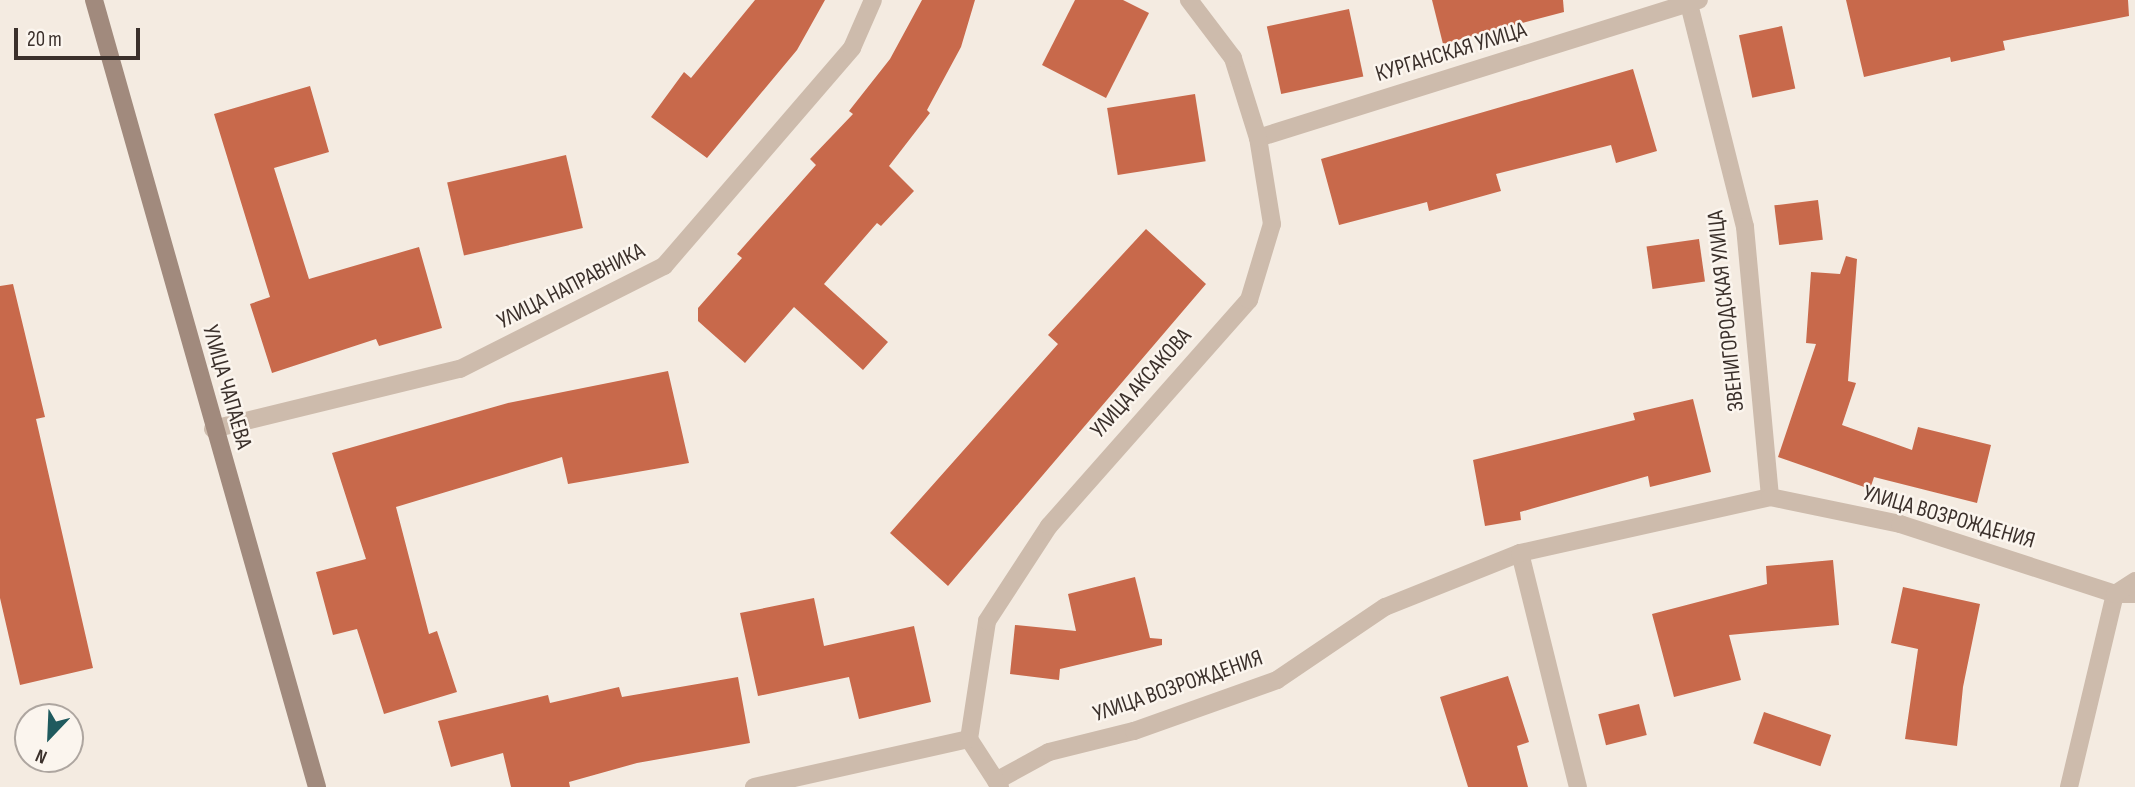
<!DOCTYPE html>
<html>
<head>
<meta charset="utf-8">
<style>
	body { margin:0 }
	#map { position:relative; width:2135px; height:787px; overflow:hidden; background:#f4ebe1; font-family:"Sofia Sans Condensed",sans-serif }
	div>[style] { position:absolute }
	.building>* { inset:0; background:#c8694b; transform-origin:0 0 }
	.street>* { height:18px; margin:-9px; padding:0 9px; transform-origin:9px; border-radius:9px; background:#cdbbac }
	.secondary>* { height:18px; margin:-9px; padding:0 9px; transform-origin:9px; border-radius:9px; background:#a18a7d }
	span { translate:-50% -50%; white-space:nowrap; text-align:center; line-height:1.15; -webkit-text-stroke:5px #fbf5ee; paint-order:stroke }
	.street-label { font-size:23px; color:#3b302b }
	.north { position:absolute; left:14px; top:703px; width:70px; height:70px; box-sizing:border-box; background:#fbf5ee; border:2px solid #aea6a0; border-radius:50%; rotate:203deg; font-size:19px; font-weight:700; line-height:28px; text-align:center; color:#3b302b }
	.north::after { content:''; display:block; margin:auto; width:24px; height:32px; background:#1f5a5e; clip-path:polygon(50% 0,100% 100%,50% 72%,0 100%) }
	.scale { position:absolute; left:14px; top:28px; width:126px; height:32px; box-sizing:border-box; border:4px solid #3b302b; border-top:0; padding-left:9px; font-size:21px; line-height:24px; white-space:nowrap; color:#3b302b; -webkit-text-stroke:5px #fbf5ee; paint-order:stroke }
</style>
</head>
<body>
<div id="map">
	<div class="building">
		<div style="clip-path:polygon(755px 0,825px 0,797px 50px,707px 158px,651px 117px,684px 72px,691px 78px)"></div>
		<div style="clip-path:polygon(922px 0,975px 0,961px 47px,927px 110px,930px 113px,889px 166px,914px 191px,881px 226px,877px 223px,824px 284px,888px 342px,863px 370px,794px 307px,745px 363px,698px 321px,698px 308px,742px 258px,737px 254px,816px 165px,810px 159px,853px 114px,849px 111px,890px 59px)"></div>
		<div style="clip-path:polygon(1075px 0,1123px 0,1149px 13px,1106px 98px,1042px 65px)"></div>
		<div style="clip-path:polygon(1432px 0,1563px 0,1564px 12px,1443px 44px)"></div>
		<div style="clip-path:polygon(1846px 0,2128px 0,2129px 16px,2003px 41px,2005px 50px,1951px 62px,1950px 57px,1864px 77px)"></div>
		<div style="left:1349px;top:9px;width:69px;height:84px;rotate:78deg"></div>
		<div style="left:1782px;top:26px;width:64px;height:44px;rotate:78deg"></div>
		<div style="clip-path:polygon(1633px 69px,1657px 151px,1616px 163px,1611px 145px,1496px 174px,1501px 191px,1429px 211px,1427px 202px,1339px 225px,1321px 159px)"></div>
		<div style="clip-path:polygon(310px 86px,329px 152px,274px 168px,309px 279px,419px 247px,442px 328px,379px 346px,376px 339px,272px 373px,250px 304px,270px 297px,214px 114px)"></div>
		<div style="left:1195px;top:94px;width:68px;height:89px;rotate:81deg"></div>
		<div style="left:566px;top:155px;width:75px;height:122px;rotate:77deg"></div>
		<div style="left:1818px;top:200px;width:40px;height:44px;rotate:83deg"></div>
		<div style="clip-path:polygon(1146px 229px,1206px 284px,948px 586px,890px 533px,1058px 344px,1048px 335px)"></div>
		<div style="left:1699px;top:239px;width:43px;height:53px;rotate:82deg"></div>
		<div style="clip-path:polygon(1846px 256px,1857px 259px,1848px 381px,1856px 383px,1842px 425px,1912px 450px,1918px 427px,1991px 445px,1977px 503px,1874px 477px,1870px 489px,1778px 457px,1816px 344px,1806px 343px,1811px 272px,1840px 274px)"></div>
		<div style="clip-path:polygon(13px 284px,45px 417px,36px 419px,93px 668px,20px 685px,0 598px,0 286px)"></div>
		<div style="clip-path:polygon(668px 371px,689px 463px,568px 484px,562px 457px,396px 507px,429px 634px,437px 631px,457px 692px,384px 714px,357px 629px,333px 635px,316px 572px,366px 559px,332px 453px,508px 403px)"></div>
		<div style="clip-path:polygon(1693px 399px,1711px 472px,1650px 487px,1648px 476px,1520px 512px,1521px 520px,1485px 526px,1473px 460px,1635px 420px,1633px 413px)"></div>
		<div style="clip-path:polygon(1833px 560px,1839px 625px,1729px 635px,1741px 680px,1674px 697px,1652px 614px,1767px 584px,1766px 566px)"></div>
		<div style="clip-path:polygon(1135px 577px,1150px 638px,1162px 639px,1162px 645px,1060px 669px,1059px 680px,1010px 674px,1015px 625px,1076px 631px,1068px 594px)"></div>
		<div style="clip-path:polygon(1903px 587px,1980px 604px,1963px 687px,1957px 746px,1905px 739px,1918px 649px,1891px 643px)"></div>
		<div style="clip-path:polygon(814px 598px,824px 646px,914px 626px,931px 702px,859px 719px,849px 677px,758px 696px,740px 613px)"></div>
		<div style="clip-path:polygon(1508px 676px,1529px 742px,1517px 746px,1528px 787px,1468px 787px,1440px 697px)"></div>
		<div style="clip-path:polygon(738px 677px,750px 743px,637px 763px,569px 782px,570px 787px,511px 787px,503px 753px,451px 767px,438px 721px,548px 695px,550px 703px,619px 687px,622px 697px)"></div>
		<div style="left:1639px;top:704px;width:32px;height:42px;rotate:76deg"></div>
		<div style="left:1764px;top:712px;width:71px;height:33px;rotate:19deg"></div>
	</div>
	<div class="street">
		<div style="left:1688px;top:0;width:234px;rotate:75.9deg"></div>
		<div style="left:1745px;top:227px;width:271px;rotate:84.7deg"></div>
		<div style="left:1258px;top:138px;width:462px;rotate:-17.4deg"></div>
		<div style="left:213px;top:429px;width:254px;rotate:-13.7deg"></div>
		<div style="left:460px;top:369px;width:229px;rotate:-26.8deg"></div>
		<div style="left:664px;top:266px;width:288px;rotate:-49.2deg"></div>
		<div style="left:852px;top:48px;width:52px;rotate:-66.4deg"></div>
		<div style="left:1520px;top:553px;width:241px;rotate:76.1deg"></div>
		<div style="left:996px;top:781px;width:60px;rotate:-28.7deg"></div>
		<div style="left:1049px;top:752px;width:88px;rotate:-13.9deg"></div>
		<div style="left:1134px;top:731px;width:152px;rotate:-19.6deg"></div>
		<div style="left:1277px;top:680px;width:130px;rotate:-34.1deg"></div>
		<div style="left:1385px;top:607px;width:145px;rotate:-21.8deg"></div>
		<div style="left:1520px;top:553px;width:256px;rotate:-12.6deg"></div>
		<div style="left:1770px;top:497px;width:133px;rotate:11.7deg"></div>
		<div style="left:1900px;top:524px;width:226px;rotate:18deg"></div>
		<div style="left:2115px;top:594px;width:20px"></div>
		<div style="left:754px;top:787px;width:220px;rotate:-12.6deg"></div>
		<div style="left:1000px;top:787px;width:57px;rotate:-122.9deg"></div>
		<div style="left:969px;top:739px;width:119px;rotate:-81.3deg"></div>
		<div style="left:987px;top:621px;width:113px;rotate:-56.9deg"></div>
		<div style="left:1049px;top:526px;width:302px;rotate:-48.5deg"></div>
		<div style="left:1249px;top:300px;width:79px;rotate:-73.2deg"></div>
		<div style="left:1272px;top:224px;width:87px;rotate:-99.2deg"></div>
		<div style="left:1258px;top:138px;width:84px;rotate:-107.4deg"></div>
		<div style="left:1233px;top:58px;width:73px;rotate:-127.2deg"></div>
		<div style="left:2069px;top:787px;width:198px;rotate:-76.6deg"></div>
		<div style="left:2115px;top:594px;width:24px;rotate:-33deg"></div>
	</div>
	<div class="secondary">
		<div style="left:94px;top:0;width:818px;rotate:74.18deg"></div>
	</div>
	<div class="street-label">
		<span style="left:1451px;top:52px;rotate:-17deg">КУРГАНСКАЯ УЛИЦА</span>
		<span style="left:571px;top:286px;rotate:-27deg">УЛИЦА НАПРАВНИКА</span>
		<span style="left:1726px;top:311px;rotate:-96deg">ЗВЕНИГОРОДСКАЯ УЛИЦА</span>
		<span style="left:1141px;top:383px;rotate:-48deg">УЛИЦА АКСАКОВА</span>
		<span style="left:227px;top:387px;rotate:74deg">УЛИЦА ЧАПАЕВА</span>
		<span style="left:1949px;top:517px;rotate:16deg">УЛИЦА ВОЗРОЖДЕНИЯ</span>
		<span style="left:1178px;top:686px;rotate:-19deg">УЛИЦА ВОЗРОЖДЕНИЯ</span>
	</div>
	<div class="north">N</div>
	<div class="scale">20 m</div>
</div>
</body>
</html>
